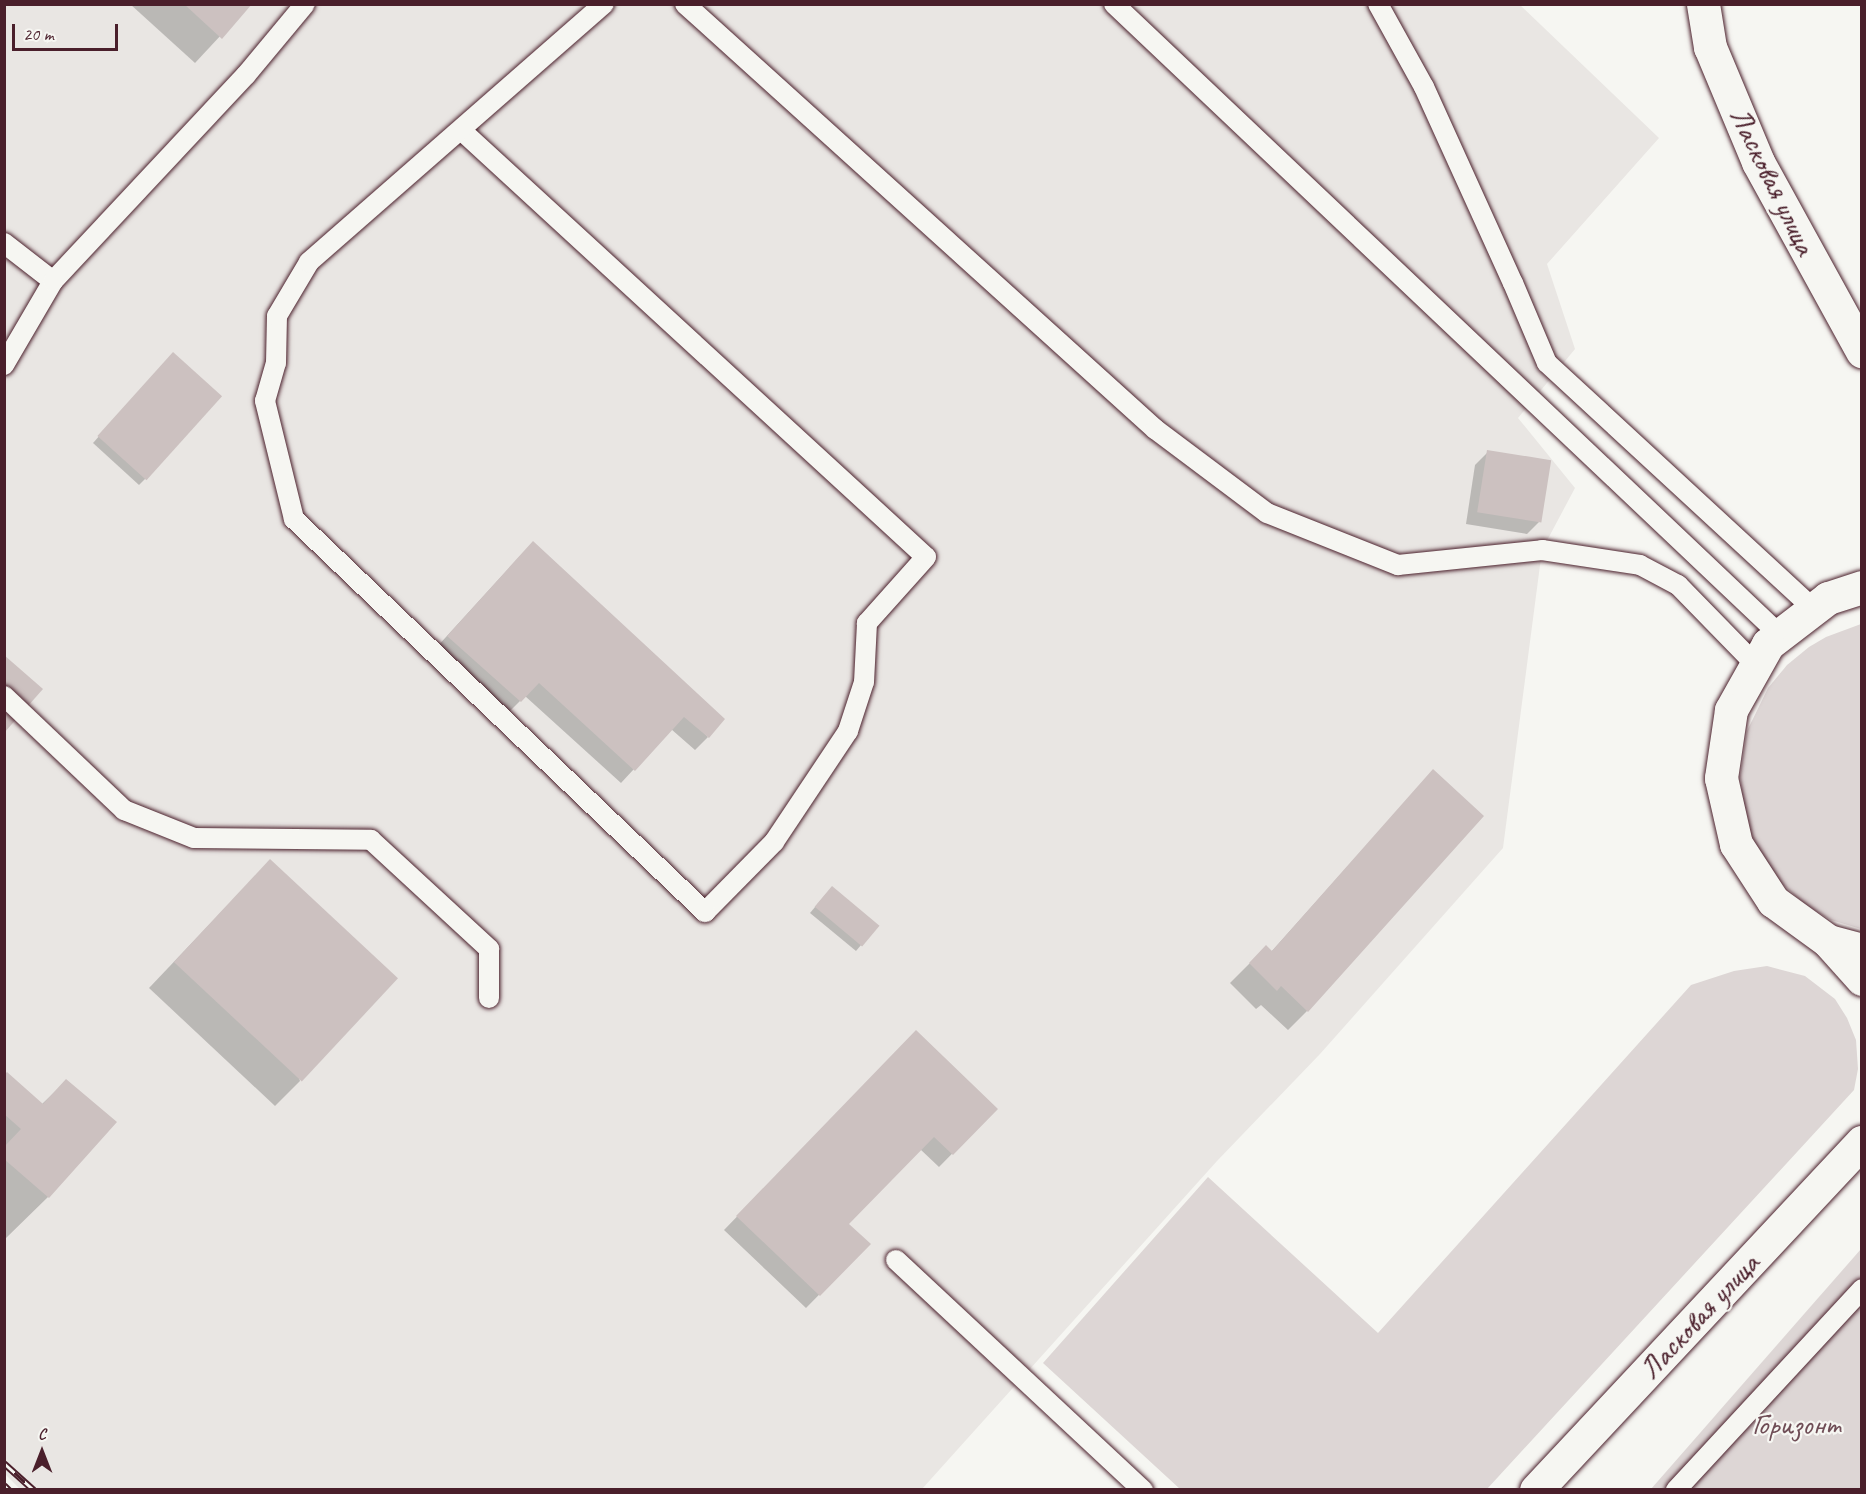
<!DOCTYPE html>
<html>
<head>
<meta charset="utf-8">
<style>
	body { margin:0 }
	#map { position:relative; width:1866px; height:1494px; overflow:hidden; background:#f6f6f2; font-family:Caveat,sans-serif }
	div>[style] { position:absolute }
	.built>* { inset:0; background:#e9e6e3 }
	.green>* { inset:0; background:#ddd6d5 }
	.shadow>* { inset:0; background:#0003 }
	.building>* { inset:0; background:#ccc1c0; transform-origin:0 0 }
	.roads { filter:drop-shadow(0 0 2px #4a1f2b) drop-shadow(0 0 2px #4a1f2b) }
	.service>* { height:20px; margin:-10px; padding:0 10px; transform-origin:10px; border-radius:10px; background:#f6f6f2 }
	.minor>* { height:33px; margin:-16.5px; padding:0 16.5px; transform-origin:16.5px; border-radius:16.5px; background:#f6f6f2 }
	.tertiary>* { height:33px; margin:-16.5px; padding:0 16.5px; transform-origin:16.5px; border-radius:16.5px; background:#f6f6f2 }
	.rail>* { height:7px; margin-top:-3.5px; transform-origin:0; background:repeating-linear-gradient(90deg,#f6f6f2 0 14px,#4a1f2b 0 28px); box-sizing:border-box; border-block:2px solid #4a1f2b }
	span { translate:-50% -50%; white-space:nowrap; text-align:center; line-height:1.15; -webkit-text-stroke:4.5px #f6f6f2; paint-order:stroke }
	.street-label { font-size:30px; color:#4a1f2b }
	.park-label { font-size:30px; color:#6f4d56 }
	.frame { position:absolute; inset:0; border:6px solid #4a1f2b; pointer-events:none }
	.north { position:absolute; left:12px; top:1422px; width:60px; height:60px; -webkit-text-stroke:4px #f6f6f2; paint-order:stroke; rotate:0deg; font-size:16px; font-weight:700; line-height:24px; text-align:center; color:#4a1f2b }
	.north::after { content:''; display:block; margin:auto; width:21px; height:27px; background:#4a1f2b; clip-path:polygon(50% 0,100% 100%,50% 72%,0 100%) }
	.scale { position:absolute; left:12px; top:24px; width:106px; height:27px; box-sizing:border-box; border:3px solid #4a1f2b; border-top:0; padding-left:8px; font-size:18px; line-height:21px; white-space:nowrap; color:#4a1f2b; -webkit-text-stroke:4px #f6f6f2; paint-order:stroke }
</style>
</head>
<body>
<div id="map">
	<div class="built">
		<div style="clip-path:polygon(5px 5px,1520px 5px,1659px 138px,1547px 264px,1575px 349px,1518px 418px,1575px 488px,1542px 550px,1503px 848px,1320px 1054px,1217px 1161px,922px 1489px,21px 1490px,5px 1474px)"></div>
	</div>
	<div class="green">
		<div style="clip-path:polygon(1861px 624px,1861px 929px,1831px 920px,1806px 905px,1780px 882px,1756px 846px,1745px 817px,1740px 776px,1747px 731px,1768px 688px,1787px 665px,1809px 647px,1826px 637px)"></div>
		<div style="clip-path:polygon(1767px 966px,1805px 976px,1835px 999px,1847px 1018px,1856px 1040px,1858px 1069px,1854px 1090px,1487px 1489px,1180px 1489px,1043px 1363px,1208px 1177px,1378px 1333px,1691px 985px,1734px 971px)"></div>
		<div style="clip-path:polygon(1861px 1249px,1861px 1489px,1651px 1489px)"></div>
	</div>
	<div class="shadow">
		<div style="clip-path:polygon(130px 4px,250px 4px,195px 63px)"></div>
		<div style="clip-path:polygon(167px 360px,145px 479px,139px 485px,93px 443px)"></div>
		<div style="clip-path:polygon(1488px 452px,1540px 521px,1527px 534px,1466px 524px,1475px 465px)"></div>
		<div style="clip-path:polygon(520px 556px,708px 737px,695px 750px,671px 729px,621px 783px,525px 696px,507px 714px,435px 649px)"></div>
		<div style="clip-path:polygon(1433px 771px,1307px 1011px,1288px 1030px,1261px 1005px,1256px 1009px,1230px 983px,1266px 947px,1271px 952px)"></div>
		<div style="clip-path:polygon(245px 887px,300px 1081px,275px 1106px,149px 988px)"></div>
		<div style="clip-path:polygon(826px 894px,877px 926px,856px 951px,810px 913px)"></div>
		<div style="clip-path:polygon(916px 1032px,995px 1110px,939px 1167px,920px 1149px,847px 1224px,869px 1244px,806px 1308px,724px 1230px)"></div>
		<div style="clip-path:polygon(4px 1076px,42px 1104px,66px 1081px,48px 1197px,4px 1240px)"></div>
	</div>
	<div class="building">
		<div style="clip-path:polygon(184px 4px,252px 4px,222px 39px)"></div>
		<div style="left:173px;top:352px;width:66px;height:113px;rotate:42deg"></div>
		<div style="left:1487px;top:450px;width:65px;height:63px;rotate:9deg"></div>
		<div style="clip-path:polygon(533px 541px,725px 719px,709px 738px,684px 717px,635px 771px,539px 683px,521px 702px,447px 636px)"></div>
		<div style="clip-path:polygon(4px 655px,43px 689px,4px 733px)"></div>
		<div style="clip-path:polygon(1433px 769px,1484px 816px,1308px 1012px,1281px 986px,1277px 991px,1249px 963px,1266px 945px,1272px 951px)"></div>
		<div style="left:270px;top:859px;width:175px;height:141px;rotate:43deg"></div>
		<div style="left:832px;top:886px;width:62px;height:27px;rotate:40deg"></div>
		<div style="clip-path:polygon(916px 1030px,998px 1109px,953px 1155px,934px 1137px,849px 1224px,871px 1244px,820px 1296px,736px 1216px)"></div>
		<div style="clip-path:polygon(7px 1072px,43px 1104px,66px 1079px,117px 1122px,49px 1198px,4px 1159px,4px 1147px,21px 1129px,4px 1114px,4px 1075px)"></div>
	</div>
	<div class="roads">
		<div class="service">
			<div style="left:685px;top:4px;width:634px;rotate:42.12deg"></div>
			<div style="left:1155px;top:429px;width:140px;rotate:36.9deg"></div>
			<div style="left:1267px;top:513px;width:141px;rotate:21.7deg"></div>
			<div style="left:1398px;top:565px;width:145px;rotate:-5.9deg"></div>
			<div style="left:1542px;top:550px;width:99px;rotate:8.7deg"></div>
			<div style="left:1640px;top:565px;width:43px;rotate:27.8deg"></div>
			<div style="left:1678px;top:585px;width:112px;rotate:45.7deg"></div>
			<div style="left:1114px;top:4px;width:917px;rotate:43.45deg"></div>
			<div style="left:1378px;top:4px;width:95px;rotate:61deg"></div>
			<div style="left:1424px;top:87px;width:215px;rotate:65.6deg"></div>
			<div style="left:1513px;top:283px;width:87px;rotate:67deg"></div>
			<div style="left:1547px;top:363px;width:363px;rotate:42.7deg"></div>
			<div style="left:461px;top:130px;width:631px;rotate:42.56deg"></div>
			<div style="left:926px;top:557px;width:89px;rotate:131.8deg"></div>
			<div style="left:867px;top:623px;width:59px;rotate:92.9deg"></div>
			<div style="left:864px;top:682px;width:52px;rotate:108.1deg"></div>
			<div style="left:848px;top:731px;width:133px;rotate:123.7deg"></div>
			<div style="left:774px;top:842px;width:98px;rotate:134.6deg"></div>
			<div style="left:705px;top:912px;width:569px;rotate:-136.28deg"></div>
			<div style="left:294px;top:519px;width:122px;rotate:-103.8deg"></div>
			<div style="left:265px;top:401px;width:40px;rotate:-74deg"></div>
			<div style="left:276px;top:363px;width:47px;rotate:-88.8deg"></div>
			<div style="left:277px;top:316px;width:63px;rotate:-59.3deg"></div>
			<div style="left:309px;top:262px;width:392px;rotate:-41.2deg"></div>
			<div style="left:4px;top:243px;width:62px;rotate:37.8deg"></div>
			<div style="left:4px;top:365px;width:97px;rotate:-59.7deg"></div>
			<div style="left:53px;top:281px;width:282px;rotate:-46.9deg"></div>
			<div style="left:246px;top:75px;width:92px;rotate:-50.3deg"></div>
			<div style="left:4px;top:696px;width:166px;rotate:43.5deg"></div>
			<div style="left:124px;top:810px;width:75px;rotate:21.8deg"></div>
			<div style="left:194px;top:838px;width:177px;rotate:0.6deg"></div>
			<div style="left:371px;top:840px;width:161px;rotate:42.7deg"></div>
			<div style="left:489px;top:949px;width:49px;rotate:90deg"></div>
			<div style="left:896px;top:1260px;width:338px;rotate:43deg"></div>
			<div style="left:1676px;top:1490px;width:274px;rotate:-47.2deg"></div>
		</div>
		<div class="minor">
			<div style="left:1703px;top:4px;width:44px;rotate:80.8deg"></div>
			<div style="left:1710px;top:47px;width:125px;rotate:67.3deg"></div>
			<div style="left:1758px;top:162px;width:216px;rotate:61.2deg"></div>
			<div style="left:1828px;top:941px;width:51px;rotate:48.2deg"></div>
			<div style="left:1536px;top:1490px;width:477px;rotate:-46.9deg"></div>
		</div>
		<div class="tertiary">
			<div style="left:1862px;top:587px;width:36px;rotate:162deg"></div>
			<div style="left:1828px;top:598px;width:76px;rotate:142.5deg"></div>
			<div style="left:1768px;top:644px;width:76px;rotate:119.3deg"></div>
			<div style="left:1731px;top:710px;width:69px;rotate:98.4deg"></div>
			<div style="left:1721px;top:778px;width:68px;rotate:77.2deg"></div>
			<div style="left:1736px;top:844px;width:68px;rotate:57deg"></div>
			<div style="left:1773px;top:901px;width:68px;rotate:36deg"></div>
			<div style="left:1828px;top:941px;width:35px;rotate:15deg"></div>
		</div>
	</div>
	<div class="rail">
		<div style="left:4px;top:1463px;width:40px;rotate:42deg"></div>
		<div style="left:4px;top:1485px;width:7px;rotate:45deg"></div>
	</div>
	<div class="street-label">
		<span style="left:1773px;top:181px;rotate:64deg">Ласковая улица</span>
		<span style="left:1699px;top:1316px;rotate:-47deg">Ласковая улица</span>
	</div>
	<div class="park-label">
		<span style="left:1796px;top:1424px">Горизонт</span>
	</div>
	<div class="frame"></div>
	<div class="north">С</div>
	<div class="scale">20 m</div>
</div>
</body>
</html>
